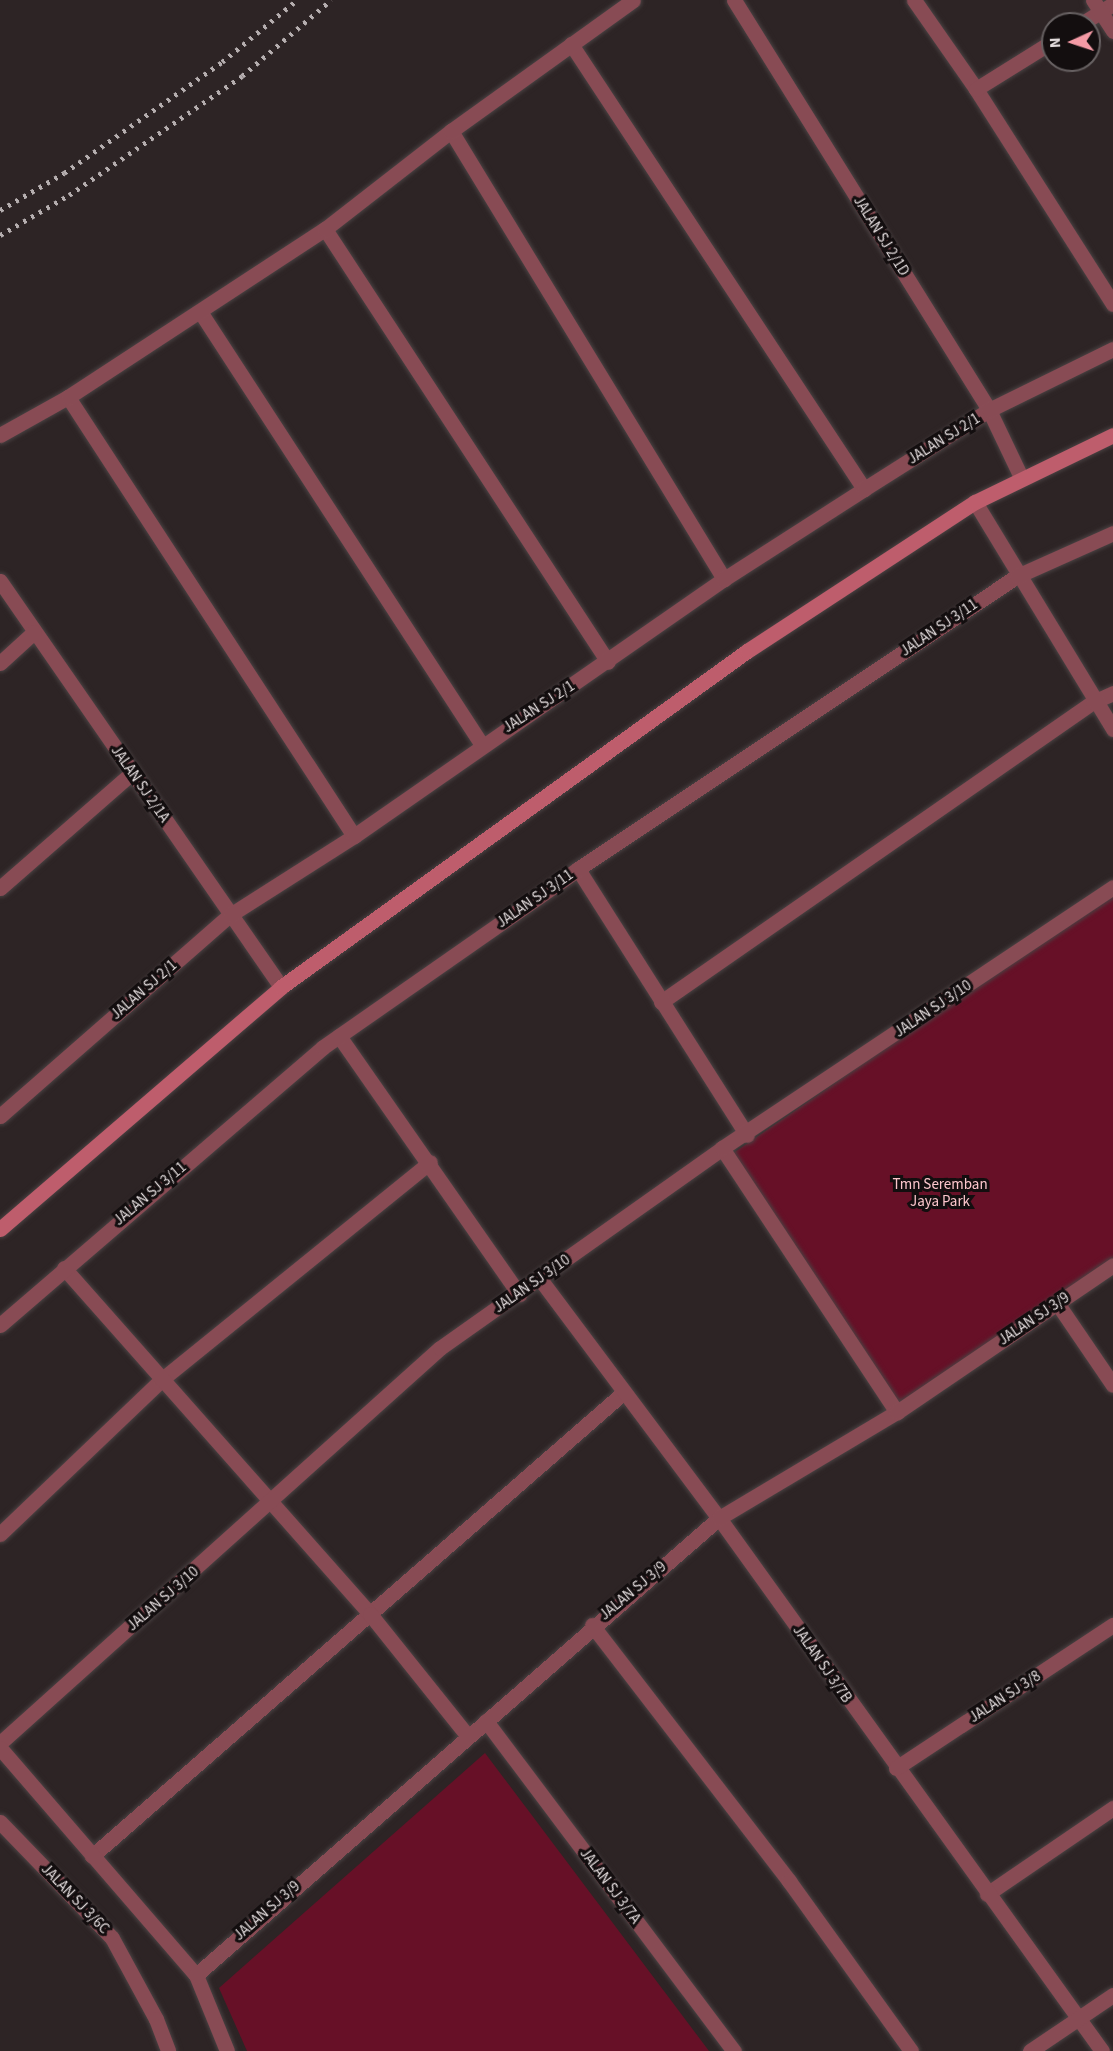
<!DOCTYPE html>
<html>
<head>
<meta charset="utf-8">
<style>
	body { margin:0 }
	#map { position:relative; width:1113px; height:2051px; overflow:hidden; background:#2d2425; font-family:"Source Sans 3",sans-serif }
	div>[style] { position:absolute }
	.green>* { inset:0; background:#671027 }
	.roads { filter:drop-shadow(0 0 2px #4a4243) drop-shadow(0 0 2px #4a4243) }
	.lane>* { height:15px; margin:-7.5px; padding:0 7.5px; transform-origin:7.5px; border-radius:7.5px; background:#884b54 }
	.street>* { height:15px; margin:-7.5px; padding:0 7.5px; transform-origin:7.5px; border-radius:7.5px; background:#884b54 }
	.secondary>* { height:15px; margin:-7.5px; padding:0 7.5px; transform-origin:7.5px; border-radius:7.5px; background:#be5d6c }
	.rail>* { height:4.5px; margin-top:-2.25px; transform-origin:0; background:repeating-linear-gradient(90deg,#b5aeaf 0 3px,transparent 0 9px) }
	span { translate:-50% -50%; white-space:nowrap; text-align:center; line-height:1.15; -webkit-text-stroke:6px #130e0f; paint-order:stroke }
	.street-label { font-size:15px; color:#e4ddde }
	.park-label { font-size:15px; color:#fcc6cc }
	.north { position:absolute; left:1041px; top:12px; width:60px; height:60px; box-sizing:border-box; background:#130e0f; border:2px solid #676162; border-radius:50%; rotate:267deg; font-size:16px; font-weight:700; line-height:24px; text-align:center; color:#e4ddde }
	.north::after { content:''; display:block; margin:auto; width:21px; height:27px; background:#f49aa5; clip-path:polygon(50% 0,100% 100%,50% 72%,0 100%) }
</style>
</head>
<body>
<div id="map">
	<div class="green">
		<div style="clip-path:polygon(1113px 892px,1113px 1258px,898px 1405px,726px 1158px)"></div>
		<div style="clip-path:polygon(485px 1753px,709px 2051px,247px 2051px,219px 1988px)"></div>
	</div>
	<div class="roads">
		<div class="lane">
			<div style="left:914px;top:0;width:108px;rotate:55.1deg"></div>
			<div style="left:976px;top:89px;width:255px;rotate:57.5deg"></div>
			<div style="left:1081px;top:24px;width:38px;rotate:-32deg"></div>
			<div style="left:571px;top:44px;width:533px;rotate:56.64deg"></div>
			<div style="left:976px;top:89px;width:91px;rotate:-31.9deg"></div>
			<div style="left:325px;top:229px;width:517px;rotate:56.83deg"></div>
			<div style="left:68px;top:397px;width:524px;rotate:56.92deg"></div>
			<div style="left:0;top:888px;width:175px;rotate:-41.1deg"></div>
			<div style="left:661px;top:1002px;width:526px;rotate:-34.78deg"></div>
			<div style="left:1093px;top:702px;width:22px;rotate:-24deg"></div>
			<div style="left:0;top:1534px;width:223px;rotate:-43.7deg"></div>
			<div style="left:161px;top:1380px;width:346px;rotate:-39deg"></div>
			<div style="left:592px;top:1625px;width:323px;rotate:52.4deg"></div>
			<div style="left:789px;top:1881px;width:209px;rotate:54.3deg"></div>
			<div style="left:92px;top:1856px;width:705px;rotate:-41.09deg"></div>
			<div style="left:987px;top:1894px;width:153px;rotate:-34.3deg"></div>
		</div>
		<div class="street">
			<div style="left:734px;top:0;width:483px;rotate:58.1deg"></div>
			<div style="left:989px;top:410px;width:74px;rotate:64.5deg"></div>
			<div style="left:1093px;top:0;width:37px;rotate:57deg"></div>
			<div style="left:451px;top:131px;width:525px;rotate:58.64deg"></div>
			<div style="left:201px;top:313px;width:515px;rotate:56.96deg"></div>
			<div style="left:0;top:435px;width:78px;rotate:-29.2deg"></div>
			<div style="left:68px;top:397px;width:307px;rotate:-33.2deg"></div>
			<div style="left:325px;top:229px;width:160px;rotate:-37.9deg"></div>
			<div style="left:451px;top:131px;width:224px;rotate:-35.7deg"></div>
			<div style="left:975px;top:502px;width:266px;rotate:58.7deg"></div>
			<div style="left:0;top:581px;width:494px;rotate:55.3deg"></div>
			<div style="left:0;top:663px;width:46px;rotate:-42.4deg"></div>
			<div style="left:578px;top:869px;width:315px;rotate:57.6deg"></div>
			<div style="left:339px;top:1036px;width:315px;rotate:55.1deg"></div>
			<div style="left:0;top:1116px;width:305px;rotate:-41.2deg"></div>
			<div style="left:230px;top:915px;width:147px;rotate:-32.5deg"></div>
			<div style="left:354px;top:836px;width:450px;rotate:-34.8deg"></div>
			<div style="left:724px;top:579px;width:166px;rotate:-32.7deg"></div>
			<div style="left:864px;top:489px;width:148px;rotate:-32.3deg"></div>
			<div style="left:989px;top:410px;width:138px;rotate:-26.2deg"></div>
			<div style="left:722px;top:1148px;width:317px;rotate:56.5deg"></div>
			<div style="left:64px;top:1268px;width:462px;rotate:48.5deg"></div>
			<div style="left:370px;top:1614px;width:155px;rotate:51.3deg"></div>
			<div style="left:540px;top:1279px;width:299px;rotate:53.2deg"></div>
			<div style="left:719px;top:1518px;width:656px;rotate:54.3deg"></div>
			<div style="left:1057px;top:1303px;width:99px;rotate:55.7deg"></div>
			<div style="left:0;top:1325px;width:426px;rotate:-40.7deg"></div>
			<div style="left:323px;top:1047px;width:311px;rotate:-34.9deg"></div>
			<div style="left:578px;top:869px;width:528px;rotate:-33.72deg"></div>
			<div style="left:1017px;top:576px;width:105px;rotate:-24.1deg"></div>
			<div style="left:486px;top:1721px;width:413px;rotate:53.1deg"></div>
			<div style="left:0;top:1743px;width:591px;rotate:-41.92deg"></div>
			<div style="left:440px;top:1348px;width:346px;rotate:-35.3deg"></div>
			<div style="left:722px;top:1148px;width:470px;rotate:-33.7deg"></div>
			<div style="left:0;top:1748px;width:300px;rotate:49.2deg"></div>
			<div style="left:196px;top:1975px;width:82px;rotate:67.8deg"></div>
			<div style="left:896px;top:1768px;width:260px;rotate:-33.4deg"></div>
			<div style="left:0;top:1822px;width:161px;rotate:46deg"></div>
			<div style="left:112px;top:1938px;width:92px;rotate:61.5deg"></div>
			<div style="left:156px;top:2019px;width:34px;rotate:69deg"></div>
			<div style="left:196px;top:1975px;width:695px;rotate:-41.15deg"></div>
			<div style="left:719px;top:1518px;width:207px;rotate:-30.8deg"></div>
			<div style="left:897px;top:1412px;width:261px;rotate:-34.2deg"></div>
			<div style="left:1030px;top:2051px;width:100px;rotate:-34deg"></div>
		</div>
		<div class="secondary">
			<div style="left:0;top:1229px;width:371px;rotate:-40.7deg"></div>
			<div style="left:281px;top:987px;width:575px;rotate:-35.79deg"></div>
			<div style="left:747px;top:651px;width:272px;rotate:-33.2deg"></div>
			<div style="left:975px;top:502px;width:153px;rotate:-25.9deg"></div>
		</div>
	</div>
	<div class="rail">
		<div style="left:0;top:210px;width:74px;rotate:-30deg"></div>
		<div style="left:64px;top:173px;width:193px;rotate:-35.1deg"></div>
		<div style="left:222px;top:62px;width:97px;rotate:-39.6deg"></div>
		<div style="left:0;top:235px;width:80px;rotate:-30.1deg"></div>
		<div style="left:69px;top:195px;width:210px;rotate:-34.5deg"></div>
		<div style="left:242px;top:76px;width:117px;rotate:-40.5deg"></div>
	</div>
	<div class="street-label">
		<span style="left:881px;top:236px;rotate:58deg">JALAN SJ 2/1D</span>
		<span style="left:944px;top:439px;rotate:-32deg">JALAN SJ 2/1</span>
		<span style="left:939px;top:628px;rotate:-34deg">JALAN SJ 3/11</span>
		<span style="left:539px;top:707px;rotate:-33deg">JALAN SJ 2/1</span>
		<span style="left:140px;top:784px;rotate:55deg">JALAN SJ 2/1A</span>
		<span style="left:535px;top:899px;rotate:-35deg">JALAN SJ 3/11</span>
		<span style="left:144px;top:990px;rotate:-41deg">JALAN SJ 2/1</span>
		<span style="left:933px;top:1009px;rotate:-34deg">JALAN SJ 3/10</span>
		<span style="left:150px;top:1194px;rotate:-40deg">JALAN SJ 3/11</span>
		<span style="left:532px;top:1284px;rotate:-35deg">JALAN SJ 3/10</span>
		<span style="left:1034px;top:1319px;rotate:-34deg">JALAN SJ 3/9</span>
		<span style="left:633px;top:1591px;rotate:-40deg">JALAN SJ 3/9</span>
		<span style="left:163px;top:1599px;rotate:-41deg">JALAN SJ 3/10</span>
		<span style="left:822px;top:1664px;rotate:55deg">JALAN SJ 3/7B</span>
		<span style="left:1005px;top:1697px;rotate:-33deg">JALAN SJ 3/8</span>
		<span style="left:610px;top:1886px;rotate:53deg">JALAN SJ 3/7A</span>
		<span style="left:75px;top:1899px;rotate:46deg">JALAN SJ 3/6C</span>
		<span style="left:267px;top:1911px;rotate:-41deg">JALAN SJ 3/9</span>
	</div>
	<div class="park-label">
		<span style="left:940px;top:1193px">Tmn Seremban<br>Jaya Park</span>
	</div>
	<div class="north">N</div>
</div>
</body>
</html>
